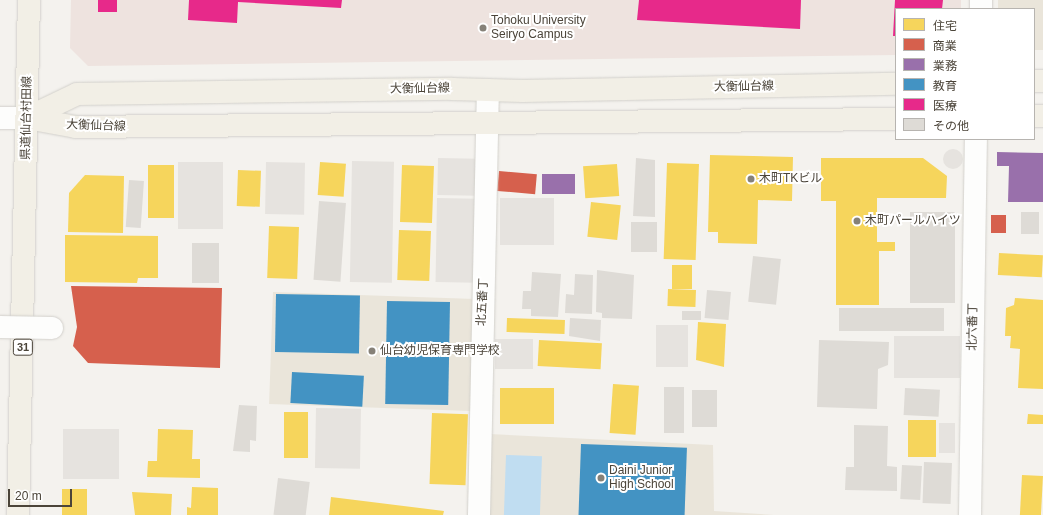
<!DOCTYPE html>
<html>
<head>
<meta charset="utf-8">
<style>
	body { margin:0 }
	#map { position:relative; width:1043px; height:515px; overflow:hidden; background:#f4f2ee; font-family:Arial,"Noto Sans JP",sans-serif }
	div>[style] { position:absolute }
	.education>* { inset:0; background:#eae5da; transform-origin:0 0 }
	.medical>* { inset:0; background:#eee3df }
	.parking>* { inset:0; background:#e6e3df; transform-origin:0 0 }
	.round { border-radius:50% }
	.water>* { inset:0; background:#c0ddf1; transform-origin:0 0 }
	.homes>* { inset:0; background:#f6d55c; transform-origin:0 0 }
	.shops>* { inset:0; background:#d6604d; transform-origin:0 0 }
	.offices>* { inset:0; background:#9970ab; transform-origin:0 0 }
	.schools>* { inset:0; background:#4393c3; transform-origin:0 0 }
	.health>* { inset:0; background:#e7298a; transform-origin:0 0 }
	.building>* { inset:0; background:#dedbd6; transform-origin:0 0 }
	.roads { filter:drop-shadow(0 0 1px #d2d0cb) drop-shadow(0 0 1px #d2d0cb) }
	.minor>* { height:22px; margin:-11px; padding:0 11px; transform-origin:11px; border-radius:11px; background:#fdfdfc }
	.major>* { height:22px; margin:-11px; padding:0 11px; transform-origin:11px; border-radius:11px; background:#f2efe6 }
	.bridges { filter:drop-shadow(0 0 1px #d2d0cb) drop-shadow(0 0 1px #d2d0cb) }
	.minor-bridge>* { height:22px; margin:-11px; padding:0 11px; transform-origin:11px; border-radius:11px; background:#fdfdfc }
	.dots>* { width:11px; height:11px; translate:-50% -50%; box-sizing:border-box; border:2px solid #fff; border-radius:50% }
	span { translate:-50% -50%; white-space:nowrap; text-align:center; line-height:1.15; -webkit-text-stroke:4px #fff; paint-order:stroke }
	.shield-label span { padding:1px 3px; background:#fff; border:1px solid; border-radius:3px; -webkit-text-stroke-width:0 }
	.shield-label { font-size:11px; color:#4b4439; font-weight:700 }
	.poi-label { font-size:12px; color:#4b4439 }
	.left { translate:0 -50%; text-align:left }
	.street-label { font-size:12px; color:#4b4439 }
	.legend { position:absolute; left:895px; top:8px; width:140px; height:132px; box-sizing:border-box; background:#fff; border:1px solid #b7b4b0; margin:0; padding:5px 7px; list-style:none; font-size:12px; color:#4b4439 }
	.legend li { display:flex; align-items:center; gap:8px; height:20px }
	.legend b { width:20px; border:1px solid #b7b4b0 }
	.scale { position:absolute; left:8px; top:489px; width:64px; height:18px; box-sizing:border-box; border:2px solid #4b4439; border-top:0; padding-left:5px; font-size:12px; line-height:14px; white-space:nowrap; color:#4b4439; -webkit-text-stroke:3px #fff; paint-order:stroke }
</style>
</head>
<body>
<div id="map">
	<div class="education">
		<div style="clip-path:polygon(998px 0,1043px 0,1043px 50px,1034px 50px,1034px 9px,998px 9px)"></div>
		<div style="left:273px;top:292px;width:202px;height:112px;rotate:2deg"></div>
		<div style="clip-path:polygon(490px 434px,713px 445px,714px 511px,774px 515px,488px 515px)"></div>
	</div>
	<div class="medical">
		<div style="clip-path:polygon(71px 0,961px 0,961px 9px,896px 9px,896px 55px,88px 66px,70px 48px)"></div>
	</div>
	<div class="parking">
		<div class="round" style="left:943px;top:149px;width:20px;height:20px"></div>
		<div style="left:438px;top:158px;width:40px;height:37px;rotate:1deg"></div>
		<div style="left:352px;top:161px;width:42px;height:121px;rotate:1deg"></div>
		<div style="left:178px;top:162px;width:45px;height:67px"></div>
		<div style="left:266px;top:162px;width:39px;height:52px;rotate:1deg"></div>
		<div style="left:437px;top:198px;width:40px;height:84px;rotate:1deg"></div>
		<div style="left:554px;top:198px;width:47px;height:54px;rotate:90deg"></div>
		<div style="left:656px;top:325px;width:32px;height:42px"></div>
		<div style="left:894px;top:336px;width:66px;height:42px"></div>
		<div style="left:495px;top:339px;width:38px;height:30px"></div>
		<div style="left:316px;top:408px;width:45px;height:60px;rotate:1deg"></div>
		<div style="left:939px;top:423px;width:16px;height:30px"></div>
		<div style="left:63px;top:429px;width:56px;height:50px"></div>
	</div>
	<div class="water">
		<div style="left:506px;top:455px;width:36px;height:60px;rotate:2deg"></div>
	</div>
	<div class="homes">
		<div style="clip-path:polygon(710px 155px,793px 157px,792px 201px,758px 200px,757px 244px,718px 243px,718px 232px,708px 232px)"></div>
		<div style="clip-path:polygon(821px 158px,923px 158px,947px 176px,946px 198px,877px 198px,877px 242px,895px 242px,895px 251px,879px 251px,879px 305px,836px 305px,836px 201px,821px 201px)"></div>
		<div style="left:320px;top:162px;width:26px;height:33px;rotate:4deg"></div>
		<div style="left:667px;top:163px;width:32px;height:96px;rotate:2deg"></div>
		<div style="left:617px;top:164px;width:32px;height:34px;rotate:86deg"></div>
		<div style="left:148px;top:165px;width:26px;height:53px"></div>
		<div style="left:402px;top:165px;width:32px;height:57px;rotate:2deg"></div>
		<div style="left:238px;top:170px;width:23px;height:36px;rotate:2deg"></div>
		<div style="clip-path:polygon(85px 175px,124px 176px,123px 233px,68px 232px,69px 193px)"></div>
		<div style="left:591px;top:202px;width:30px;height:35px;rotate:6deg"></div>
		<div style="left:269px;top:226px;width:30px;height:52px;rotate:2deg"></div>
		<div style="left:399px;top:230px;width:32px;height:50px;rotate:2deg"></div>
		<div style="clip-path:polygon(65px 235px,158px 236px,158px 278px,138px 278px,137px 283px,65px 282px)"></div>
		<div style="left:999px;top:253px;width:44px;height:22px;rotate:3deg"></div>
		<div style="left:672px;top:265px;width:20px;height:24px"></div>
		<div style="left:668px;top:289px;width:28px;height:17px;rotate:2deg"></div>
		<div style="clip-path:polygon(1015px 298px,1043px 300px,1043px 389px,1018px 388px,1020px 349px,1010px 348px,1011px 336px,1005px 336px,1006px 308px,1014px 305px)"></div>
		<div style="left:507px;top:318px;width:58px;height:14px;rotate:2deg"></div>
		<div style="clip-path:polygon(698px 322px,726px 324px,724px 367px,696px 360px)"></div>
		<div style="left:539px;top:340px;width:63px;height:26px;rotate:3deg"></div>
		<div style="left:613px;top:384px;width:26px;height:49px;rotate:4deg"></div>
		<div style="left:500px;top:388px;width:54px;height:36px"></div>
		<div style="left:284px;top:412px;width:24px;height:46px"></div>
		<div style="left:432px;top:413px;width:36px;height:71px;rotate:2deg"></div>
		<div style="clip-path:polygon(1028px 414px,1043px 415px,1043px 424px,1027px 424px)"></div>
		<div style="left:908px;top:420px;width:28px;height:37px"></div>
		<div style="clip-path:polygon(158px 429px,193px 430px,192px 459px,200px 459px,200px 478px,147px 477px,148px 461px,157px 461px)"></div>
		<div style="left:1022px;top:475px;width:21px;height:40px;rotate:3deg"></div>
		<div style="clip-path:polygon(192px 487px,218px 488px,218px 515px,187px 515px,187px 507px,191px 508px)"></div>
		<div style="left:62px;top:489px;width:25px;height:26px"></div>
		<div style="clip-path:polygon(132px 492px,172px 494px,171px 515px,135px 515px)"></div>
		<div style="clip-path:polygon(331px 497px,444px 511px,443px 515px,329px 515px)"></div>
	</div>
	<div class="shops">
		<div style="left:499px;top:171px;width:38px;height:20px;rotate:5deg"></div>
		<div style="left:991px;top:215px;width:15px;height:18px"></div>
		<div style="clip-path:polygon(71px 286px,222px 288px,220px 368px,88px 363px,73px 346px,77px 327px)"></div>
	</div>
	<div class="offices">
		<div style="clip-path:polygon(997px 152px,1043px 153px,1043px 202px,1008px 202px,1009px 166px,997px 166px)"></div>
		<div style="left:542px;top:174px;width:33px;height:20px"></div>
	</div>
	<div class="schools">
		<div style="left:276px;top:294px;width:84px;height:58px;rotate:1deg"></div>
		<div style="left:387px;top:301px;width:63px;height:103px;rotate:1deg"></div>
		<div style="left:292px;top:372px;width:72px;height:31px;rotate:3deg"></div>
		<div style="left:581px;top:444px;width:106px;height:71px;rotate:2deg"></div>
	</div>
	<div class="health">
		<div style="left:98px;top:0;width:19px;height:12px"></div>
		<div style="clip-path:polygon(189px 0,342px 0,341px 8px,238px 2px,237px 23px,188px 20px)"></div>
		<div style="clip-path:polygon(639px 0,801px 0,800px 29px,637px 20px)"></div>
		<div style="clip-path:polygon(895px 0,943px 0,942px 9px,896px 9px,896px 36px,893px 36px)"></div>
	</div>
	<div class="building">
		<div style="clip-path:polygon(636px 158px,655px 160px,655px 217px,633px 216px)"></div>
		<div style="left:129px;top:180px;width:15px;height:47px;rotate:4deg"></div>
		<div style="left:319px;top:201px;width:27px;height:79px;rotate:4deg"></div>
		<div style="left:910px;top:212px;width:45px;height:91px"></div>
		<div style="left:1021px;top:212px;width:18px;height:22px"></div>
		<div style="left:631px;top:222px;width:26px;height:30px"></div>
		<div style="left:192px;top:243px;width:27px;height:40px"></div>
		<div style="left:753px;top:256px;width:28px;height:46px;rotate:6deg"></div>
		<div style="clip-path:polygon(597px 270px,634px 275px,632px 319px,602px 318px,602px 313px,596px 312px)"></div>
		<div style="clip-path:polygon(532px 272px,561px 274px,558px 317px,531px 316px,531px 309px,522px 309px,523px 291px,531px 291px)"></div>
		<div style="clip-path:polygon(575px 274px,593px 275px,592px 314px,565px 313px,566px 294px,574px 295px)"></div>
		<div style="left:707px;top:290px;width:24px;height:28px;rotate:5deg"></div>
		<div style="left:839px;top:308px;width:105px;height:23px"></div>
		<div style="left:682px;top:311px;width:19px;height:9px"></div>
		<div style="clip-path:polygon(570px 318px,601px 320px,600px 341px,569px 336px)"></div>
		<div style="clip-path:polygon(819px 340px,889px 342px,888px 365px,878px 369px,877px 409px,817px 407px)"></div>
		<div style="left:664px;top:387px;width:20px;height:46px"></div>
		<div style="left:905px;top:388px;width:35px;height:27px;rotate:3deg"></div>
		<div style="left:692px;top:390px;width:25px;height:37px"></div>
		<div style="clip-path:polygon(239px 405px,257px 406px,256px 441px,250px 440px,250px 452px,233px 451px)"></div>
		<div style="clip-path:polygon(854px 425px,888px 426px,887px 466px,897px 467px,897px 491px,845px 490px,846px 467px,854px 467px)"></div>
		<div style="left:924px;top:462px;width:28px;height:41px;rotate:2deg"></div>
		<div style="left:902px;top:465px;width:20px;height:34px;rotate:3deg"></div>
		<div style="left:278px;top:478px;width:32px;height:37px;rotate:7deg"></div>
	</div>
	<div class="roads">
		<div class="minor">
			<div style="left:981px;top:9px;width:9px;rotate:-90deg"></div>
			<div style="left:0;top:118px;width:27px"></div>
			<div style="left:479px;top:515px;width:425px;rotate:-88.8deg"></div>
			<div style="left:970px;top:515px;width:376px;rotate:-89.1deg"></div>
		</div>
		<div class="major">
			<div style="left:1034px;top:81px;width:9px"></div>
			<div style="left:1034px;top:116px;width:9px"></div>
			<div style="left:27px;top:118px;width:55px;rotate:-25.6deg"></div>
			<div style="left:77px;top:94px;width:375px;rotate:-0.8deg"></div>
			<div style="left:452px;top:89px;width:71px;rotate:1.6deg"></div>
			<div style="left:523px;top:91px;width:373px;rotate:-1.1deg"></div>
			<div style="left:27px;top:118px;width:50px;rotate:10.4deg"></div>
			<div style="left:76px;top:127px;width:820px;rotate:-0.56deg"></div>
			<div style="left:18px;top:515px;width:515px;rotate:-88.78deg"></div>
		</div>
	</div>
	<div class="bridges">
		<div class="minor-bridge">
			<div style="left:0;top:327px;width:52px;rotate:1.1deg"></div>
		</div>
	</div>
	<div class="dots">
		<div style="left:483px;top:28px;background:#868178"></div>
		<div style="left:751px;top:179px;background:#868178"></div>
		<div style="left:857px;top:221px;background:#868178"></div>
		<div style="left:372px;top:351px;background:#868178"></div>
		<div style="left:601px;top:478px;background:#868178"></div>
	</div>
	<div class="shield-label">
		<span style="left:23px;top:347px">31</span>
	</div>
	<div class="poi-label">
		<span class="left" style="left:491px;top:28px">Tohoku University<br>Seiryo Campus</span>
		<span class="left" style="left:759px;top:179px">木町TKビル</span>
		<span class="left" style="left:865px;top:221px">木町パールハイツ</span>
		<span class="left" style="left:380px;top:351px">仙台幼児保育専門学校</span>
		<span class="left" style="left:609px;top:478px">Daini Junior<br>High School</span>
	</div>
	<div class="street-label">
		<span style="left:744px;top:87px;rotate:-1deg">大衡仙台線</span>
		<span style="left:420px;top:89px;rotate:-1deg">大衡仙台線</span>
		<span style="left:27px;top:118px;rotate:-89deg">県道仙台村田線</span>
		<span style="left:96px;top:126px;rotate:2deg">大衡仙台線</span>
		<span style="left:483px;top:302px;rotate:-87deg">北五番丁</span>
		<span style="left:973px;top:327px;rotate:-89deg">北六番丁</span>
	</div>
	<ul class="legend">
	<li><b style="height:11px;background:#f6d55c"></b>住宅</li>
	<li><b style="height:11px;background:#d6604d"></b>商業</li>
	<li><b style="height:11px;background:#9970ab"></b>業務</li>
	<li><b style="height:11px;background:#4393c3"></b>教育</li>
	<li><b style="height:11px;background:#e7298a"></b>医療</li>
	<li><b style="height:11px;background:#dedbd6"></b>その他</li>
	</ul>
	<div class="scale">20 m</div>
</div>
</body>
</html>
